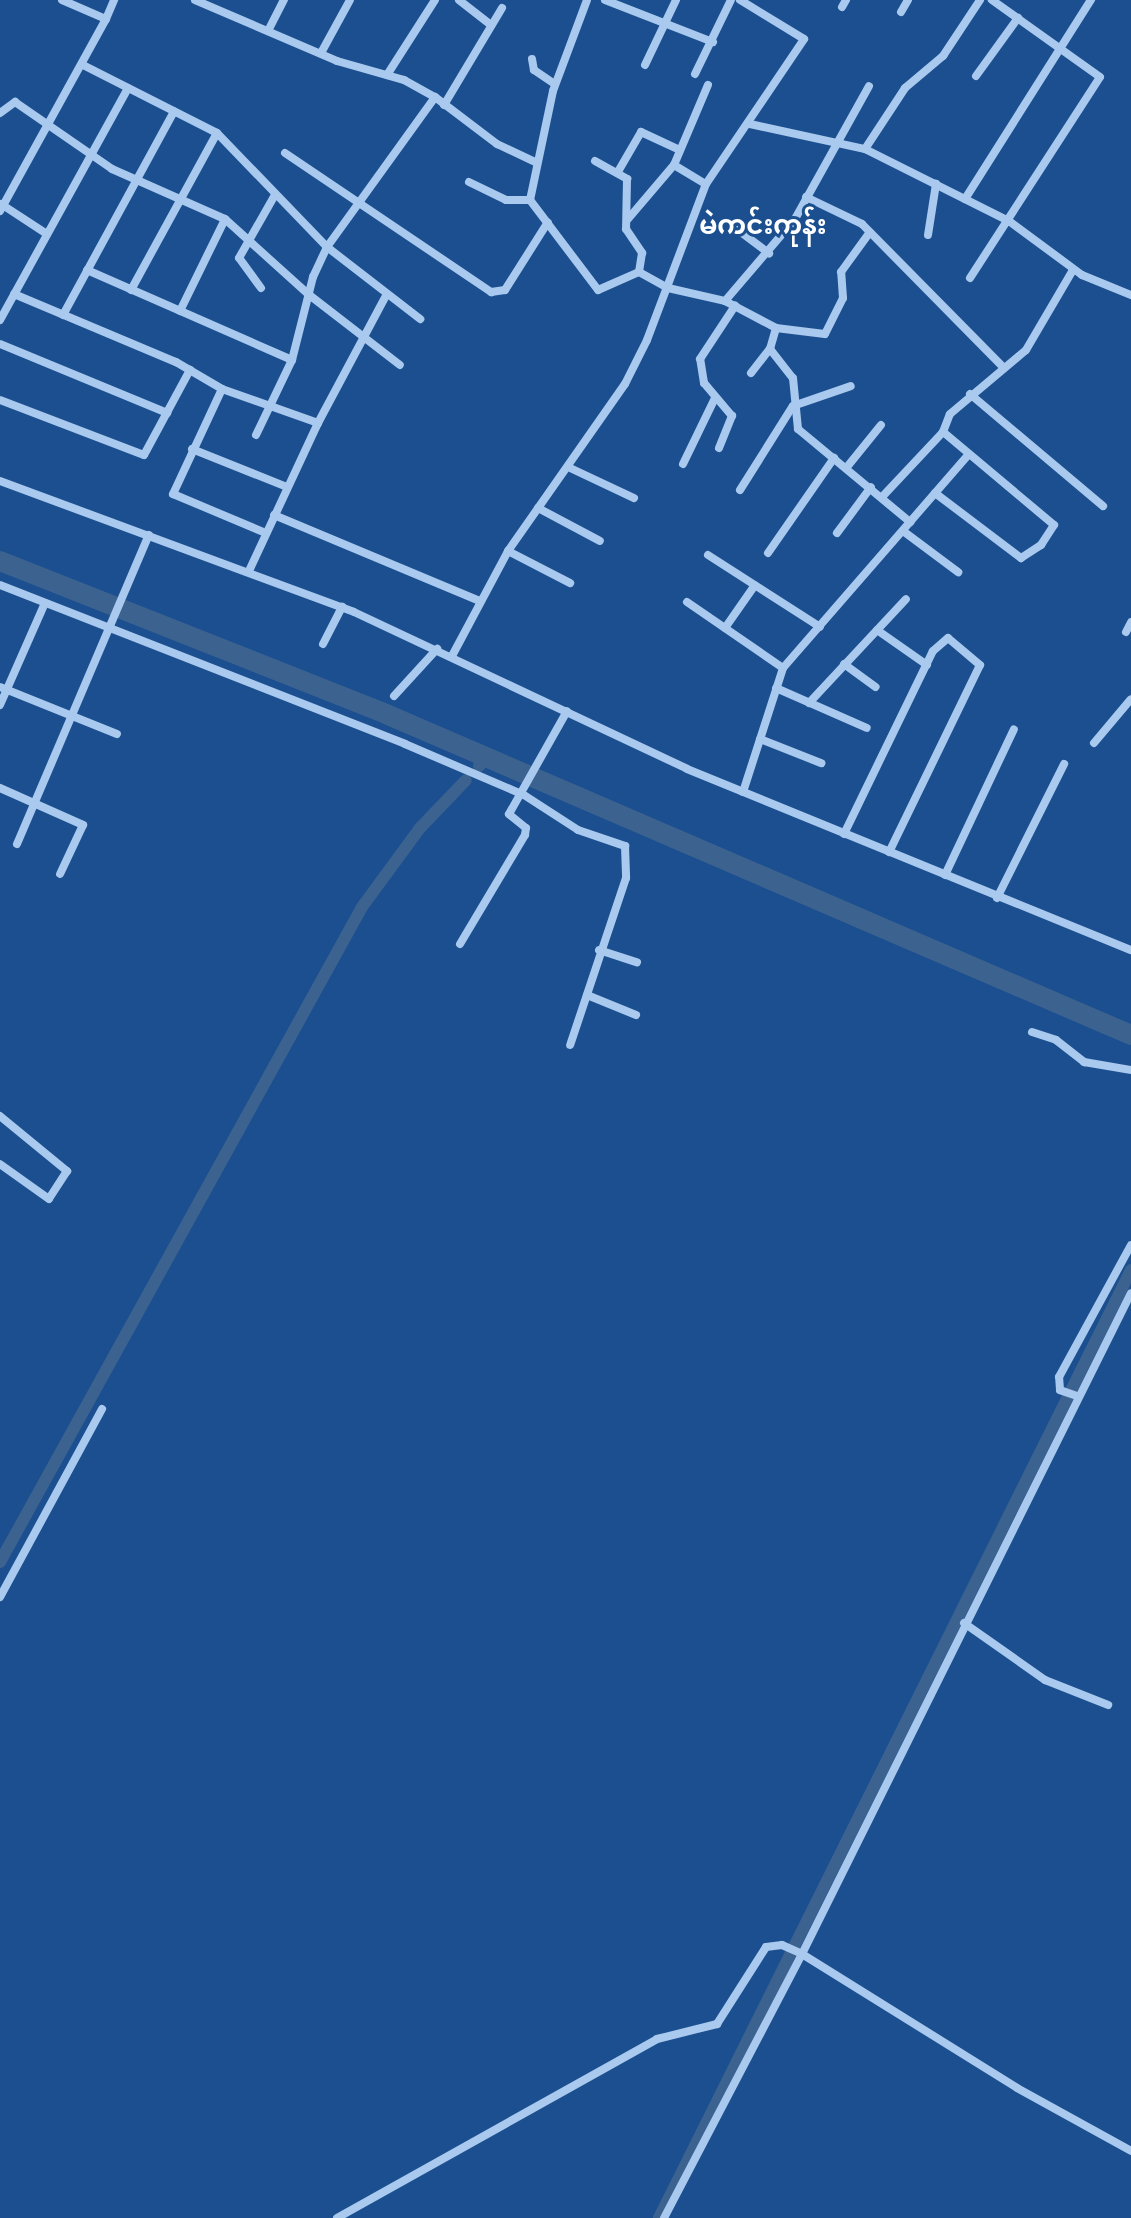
<!DOCTYPE html>
<html>
<head>
<meta charset="utf-8">
<style>
	body { margin:0 }
	#map { position:relative; width:1131px; height:2218px; overflow:hidden; background:#1b4f8f; font-family:"DM Sans","Noto Sans Myanmar",sans-serif }
	div>[style] { position:absolute }
	.canal>* { height:12px; margin:-6px; padding:0 6px; transform-origin:6px; border-radius:6px; background:#3c6290 }
	.river>* { height:20px; margin:-10px; padding:0 10px; transform-origin:10px; border-radius:10px; background:#3c6290 }
	.minor>* { height:8px; margin:-4px; padding:0 4px; transform-origin:4px; border-radius:4px; background:#a9c9ee }
	span { translate:-50% -50%; white-space:nowrap; text-align:center; line-height:1.15; -webkit-text-stroke:6px #1b4f8f; paint-order:stroke }
	.quarter-label { font-size:26px; color:#fff; font-weight:700 }
</style>
</head>
<body>
<div id="map">
	<div class="canal">
		<div style="left:479px;top:766px;width:11px;rotate:-49deg"></div>
		<div style="left:0;top:1562px;width:748px;rotate:-61.07deg"></div>
		<div style="left:362px;top:907px;width:98px;rotate:-53.7deg"></div>
		<div style="left:420px;top:828px;width:66px;rotate:-46.2deg"></div>
		<div style="left:659px;top:2218px;width:1059px;rotate:-63.53deg"></div>
	</div>
	<div class="river">
		<div style="left:0;top:561px;width:415px;rotate:21.6deg"></div>
		<div style="left:386px;top:714px;width:811px;rotate:23.31deg"></div>
	</div>
	<div class="minor">
		<div style="left:62px;top:0;width:48px;rotate:23.4deg"></div>
		<div style="left:106px;top:19px;width:21px;rotate:-67deg"></div>
		<div style="left:195px;top:0;width:155px;rotate:23.2deg"></div>
		<div style="left:337px;top:61px;width:70px;rotate:15.8deg"></div>
		<div style="left:404px;top:80px;width:35px;rotate:29deg"></div>
		<div style="left:435px;top:97px;width:78px;rotate:37.2deg"></div>
		<div style="left:497px;top:144px;width:42px;rotate:25.3deg"></div>
		<div style="left:459px;top:0;width:41px;rotate:38deg"></div>
		<div style="left:587px;top:0;width:97px;rotate:110.5deg"></div>
		<div style="left:553px;top:91px;width:111px;rotate:101.9deg"></div>
		<div style="left:530px;top:200px;width:113px;rotate:52.9deg"></div>
		<div style="left:598px;top:290px;width:45px;rotate:-23.7deg"></div>
		<div style="left:639px;top:272px;width:33px;rotate:29deg"></div>
		<div style="left:668px;top:288px;width:58px;rotate:12.8deg"></div>
		<div style="left:725px;top:301px;width:108px;rotate:-49.5deg"></div>
		<div style="left:795px;top:219px;width:152px;rotate:-60.9deg"></div>
		<div style="left:605px;top:0;width:116px;rotate:21.3deg"></div>
		<div style="left:842px;top:7px;width:8px;rotate:-60deg"></div>
		<div style="left:901px;top:12px;width:14px;rotate:-60deg"></div>
		<div style="left:269px;top:29px;width:33px;rotate:-63deg"></div>
		<div style="left:321px;top:53px;width:60px;rotate:-61.3deg"></div>
		<div style="left:532px;top:59px;width:11px;rotate:80deg"></div>
		<div style="left:534px;top:70px;width:25px;rotate:34deg"></div>
		<div style="left:83px;top:65px;width:150px;rotate:26.9deg"></div>
		<div style="left:217px;top:133px;width:158px;rotate:46deg"></div>
		<div style="left:327px;top:247px;width:118px;rotate:37.7deg"></div>
		<div style="left:645px;top:65px;width:72px;rotate:-64.5deg"></div>
		<div style="left:695px;top:74px;width:82px;rotate:-64.1deg"></div>
		<div style="left:387px;top:75px;width:89px;rotate:-57.4deg"></div>
		<div style="left:976px;top:76px;width:72px;rotate:-54.1deg"></div>
		<div style="left:444px;top:105px;width:113px;rotate:-59.1deg"></div>
		<div style="left:0;top:113px;width:19px;rotate:-36deg"></div>
		<div style="left:15px;top:102px;width:118px;rotate:34.6deg"></div>
		<div style="left:112px;top:169px;width:124px;rotate:23.9deg"></div>
		<div style="left:225px;top:219px;width:112px;rotate:42.1deg"></div>
		<div style="left:308px;top:294px;width:116px;rotate:37.7deg"></div>
		<div style="left:750px;top:124px;width:118px;rotate:12.3deg"></div>
		<div style="left:865px;top:149px;width:161px;rotate:26.6deg"></div>
		<div style="left:1009px;top:221px;width:91px;rotate:36.5deg"></div>
		<div style="left:1082px;top:275px;width:53px;rotate:22.2deg"></div>
		<div style="left:865px;top:149px;width:73px;rotate:-56.7deg"></div>
		<div style="left:905px;top:88px;width:50px;rotate:-40.1deg"></div>
		<div style="left:943px;top:56px;width:67px;rotate:-56.5deg"></div>
		<div style="left:285px;top:153px;width:249px;rotate:34deg"></div>
		<div style="left:491px;top:292px;width:14px;rotate:-8deg"></div>
		<div style="left:505px;top:290px;width:80px;rotate:-57.7deg"></div>
		<div style="left:595px;top:161px;width:37px;rotate:29deg"></div>
		<div style="left:627px;top:179px;width:50px;rotate:91.1deg"></div>
		<div style="left:626px;top:229px;width:29px;rotate:56deg"></div>
		<div style="left:642px;top:253px;width:19px;rotate:99deg"></div>
		<div style="left:674px;top:165px;width:37px;rotate:31deg"></div>
		<div style="left:619px;top:170px;width:44px;rotate:-59.9deg"></div>
		<div style="left:641px;top:132px;width:43px;rotate:24.8deg"></div>
		<div style="left:469px;top:182px;width:41px;rotate:25.9deg"></div>
		<div style="left:506px;top:200px;width:24px"></div>
		<div style="left:806px;top:197px;width:62px;rotate:25.7deg"></div>
		<div style="left:862px;top:224px;width:201px;rotate:45.4deg"></div>
		<div style="left:965px;top:199px;width:236px;rotate:-57.7deg"></div>
		<div style="left:1px;top:204px;width:55px;rotate:33.1deg"></div>
		<div style="left:0;top:211px;width:219px;rotate:-61.1deg"></div>
		<div style="left:628px;top:219px;width:71px;rotate:-49.6deg"></div>
		<div style="left:674px;top:165px;width:87px;rotate:-67deg"></div>
		<div style="left:738px;top:230px;width:39px;rotate:37deg"></div>
		<div style="left:928px;top:235px;width:52px;rotate:-81.1deg"></div>
		<div style="left:87px;top:270px;width:224px;rotate:23.7deg"></div>
		<div style="left:970px;top:278px;width:239px;rotate:-57.1deg"></div>
		<div style="left:1100px;top:77px;width:133px;rotate:-144.5deg"></div>
		<div style="left:261px;top:288px;width:37px;rotate:-126deg"></div>
		<div style="left:239px;top:258px;width:73px;rotate:-60.3deg"></div>
		<div style="left:131px;top:290px;width:179px;rotate:-61.3deg"></div>
		<div style="left:14px;top:294px;width:176px;rotate:22.8deg"></div>
		<div style="left:176px;top:362px;width:53px;rotate:30.4deg"></div>
		<div style="left:222px;top:389px;width:102px;rotate:19.5deg"></div>
		<div style="left:725px;top:301px;width:58px;rotate:27.9deg"></div>
		<div style="left:776px;top:328px;width:49px;rotate:7deg"></div>
		<div style="left:825px;top:334px;width:40px;rotate:-63.4deg"></div>
		<div style="left:843px;top:298px;width:26px;rotate:-94deg"></div>
		<div style="left:841px;top:272px;width:49px;rotate:-54.1deg"></div>
		<div style="left:180px;top:311px;width:102px;rotate:-63.9deg"></div>
		<div style="left:63px;top:315px;width:232px;rotate:-61.4deg"></div>
		<div style="left:0;top:320px;width:265px;rotate:-61.1deg"></div>
		<div style="left:0;top:344px;width:181px;rotate:22.4deg"></div>
		<div style="left:770px;top:349px;width:37px;rotate:52deg"></div>
		<div style="left:793px;top:378px;width:51px;rotate:84.4deg"></div>
		<div style="left:798px;top:429px;width:146px;rotate:39.7deg"></div>
		<div style="left:751px;top:373px;width:31px;rotate:-52deg"></div>
		<div style="left:770px;top:349px;width:22px;rotate:-74deg"></div>
		<div style="left:222px;top:389px;width:116px;rotate:115deg"></div>
		<div style="left:173px;top:494px;width:101px;rotate:22.8deg"></div>
		<div style="left:970px;top:394px;width:174px;rotate:40.1deg"></div>
		<div style="left:0;top:400px;width:154px;rotate:20.9deg"></div>
		<div style="left:144px;top:455px;width:97px;rotate:-61.6deg"></div>
		<div style="left:256px;top:435px;width:83px;rotate:-64.4deg"></div>
		<div style="left:292px;top:360px;width:86px;rotate:-75.8deg"></div>
		<div style="left:313px;top:277px;width:33px;rotate:-65deg"></div>
		<div style="left:327px;top:247px;width:185px;rotate:-54.2deg"></div>
		<div style="left:719px;top:448px;width:35px;rotate:-68deg"></div>
		<div style="left:732px;top:416px;width:43px;rotate:-130.3deg"></div>
		<div style="left:704px;top:383px;width:24px;rotate:-99deg"></div>
		<div style="left:700px;top:359px;width:64px;rotate:-56.6deg"></div>
		<div style="left:192px;top:449px;width:102px;rotate:21.8deg"></div>
		<div style="left:683px;top:464px;width:73px;rotate:-64.1deg"></div>
		<div style="left:568px;top:467px;width:73px;rotate:25.2deg"></div>
		<div style="left:847px;top:467px;width:54px;rotate:-51deg"></div>
		<div style="left:0;top:481px;width:377px;rotate:20.3deg"></div>
		<div style="left:354px;top:612px;width:368px;rotate:25.2deg"></div>
		<div style="left:687px;top:769px;width:479px;rotate:22.2deg"></div>
		<div style="left:740px;top:490px;width:99px;rotate:-57.8deg"></div>
		<div style="left:793px;top:406px;width:61px;rotate:-19deg"></div>
		<div style="left:935px;top:493px;width:108px;rotate:37.1deg"></div>
		<div style="left:1021px;top:558px;width:24px;rotate:-33deg"></div>
		<div style="left:1041px;top:545px;width:24px;rotate:-57deg"></div>
		<div style="left:1054px;top:525px;width:145px;rotate:-140deg"></div>
		<div style="left:943px;top:432px;width:19px;rotate:-69deg"></div>
		<div style="left:950px;top:414px;width:99px;rotate:-40.1deg"></div>
		<div style="left:1026px;top:350px;width:93px;rotate:-59.6deg"></div>
		<div style="left:882px;top:497px;width:89px;rotate:-46.8deg"></div>
		<div style="left:538px;top:508px;width:70px;rotate:28deg"></div>
		<div style="left:274px;top:515px;width:223px;rotate:22.7deg"></div>
		<div style="left:903px;top:531px;width:69px;rotate:36.7deg"></div>
		<div style="left:837px;top:533px;width:57px;rotate:-53.5deg"></div>
		<div style="left:508px;top:551px;width:70px;rotate:27.3deg"></div>
		<div style="left:768px;top:553px;width:116px;rotate:-55.2deg"></div>
		<div style="left:708px;top:555px;width:133px;rotate:32.7deg"></div>
		<div style="left:249px;top:571px;width:163px;rotate:-65deg"></div>
		<div style="left:318px;top:423px;width:146px;rotate:-61.9deg"></div>
		<div style="left:0;top:585px;width:435px;rotate:21.4deg"></div>
		<div style="left:405px;top:744px;width:129px;rotate:23.2deg"></div>
		<div style="left:524px;top:795px;width:64px;rotate:32.9deg"></div>
		<div style="left:578px;top:830px;width:50px;rotate:18.8deg"></div>
		<div style="left:625px;top:846px;width:32px;rotate:88deg"></div>
		<div style="left:626px;top:878px;width:176px;rotate:108.5deg"></div>
		<div style="left:687px;top:602px;width:116px;rotate:34.5deg"></div>
		<div style="left:725px;top:628px;width:52px;rotate:-55.1deg"></div>
		<div style="left:877px;top:630px;width:61px;rotate:35deg"></div>
		<div style="left:1126px;top:632px;width:11px;rotate:-63deg"></div>
		<div style="left:323px;top:644px;width:42px;rotate:-62.8deg"></div>
		<div style="left:452px;top:656px;width:119px;rotate:-61.9deg"></div>
		<div style="left:508px;top:551px;width:204px;rotate:-55deg"></div>
		<div style="left:625px;top:384px;width:49px;rotate:-63.4deg"></div>
		<div style="left:647px;top:340px;width:167px;rotate:-69.3deg"></div>
		<div style="left:706px;top:184px;width:175px;rotate:-55.9deg"></div>
		<div style="left:804px;top:39px;width:75px;rotate:-148.6deg"></div>
		<div style="left:844px;top:664px;width:39px;rotate:36deg"></div>
		<div style="left:0;top:687px;width:126px;rotate:21.9deg"></div>
		<div style="left:776px;top:688px;width:99px;rotate:23.7deg"></div>
		<div style="left:394px;top:696px;width:64px;rotate:-47.5deg"></div>
		<div style="left:809px;top:703px;width:142px;rotate:-47deg"></div>
		<div style="left:0;top:705px;width:111px;rotate:-66.2deg"></div>
		<div style="left:760px;top:739px;width:66px;rotate:21.5deg"></div>
		<div style="left:1094px;top:743px;width:57px;rotate:-49.9deg"></div>
		<div style="left:0;top:788px;width:91px;rotate:24deg"></div>
		<div style="left:83px;top:825px;width:54px;rotate:115.1deg"></div>
		<div style="left:743px;top:792px;width:130px;rotate:-72.1deg"></div>
		<div style="left:783px;top:668px;width:281px;rotate:-49deg"></div>
		<div style="left:844px;top:834px;width:203px;rotate:-64.1deg"></div>
		<div style="left:933px;top:651px;width:20px;rotate:-41deg"></div>
		<div style="left:948px;top:638px;width:42px;rotate:40.2deg"></div>
		<div style="left:980px;top:665px;width:208px;rotate:115.9deg"></div>
		<div style="left:17px;top:844px;width:336px;rotate:-66.9deg"></div>
		<div style="left:945px;top:875px;width:161px;rotate:-64.7deg"></div>
		<div style="left:997px;top:898px;width:150px;rotate:-63.4deg"></div>
		<div style="left:460px;top:944px;width:127px;rotate:-59.2deg"></div>
		<div style="left:525px;top:835px;width:7px;rotate:-82deg"></div>
		<div style="left:526px;top:828px;width:22px;rotate:-141deg"></div>
		<div style="left:509px;top:814px;width:118px;rotate:-60.6deg"></div>
		<div style="left:599px;top:950px;width:40px;rotate:18deg"></div>
		<div style="left:587px;top:995px;width:53px;rotate:22.2deg"></div>
		<div style="left:1032px;top:1032px;width:25px;rotate:18deg"></div>
		<div style="left:1056px;top:1040px;width:36px;rotate:38deg"></div>
		<div style="left:1084px;top:1062px;width:48px;rotate:9.7deg"></div>
		<div style="left:0;top:1116px;width:87px;rotate:39.4deg"></div>
		<div style="left:67px;top:1171px;width:33px;rotate:123deg"></div>
		<div style="left:49px;top:1199px;width:60px;rotate:-144.5deg"></div>
		<div style="left:1077px;top:1396px;width:18px;rotate:-161deg"></div>
		<div style="left:1060px;top:1390px;width:13px;rotate:-94deg"></div>
		<div style="left:1059px;top:1377px;width:150px;rotate:-61.4deg"></div>
		<div style="left:0;top:1597px;width:214px;rotate:-61.5deg"></div>
		<div style="left:964px;top:1623px;width:99px;rotate:35.1deg"></div>
		<div style="left:1045px;top:1680px;width:68px;rotate:21.6deg"></div>
		<div style="left:337px;top:2218px;width:367px;rotate:-29.2deg"></div>
		<div style="left:657px;top:2039px;width:62px;rotate:-14deg"></div>
		<div style="left:717px;top:2024px;width:91px;rotate:-57.5deg"></div>
		<div style="left:766px;top:1947px;width:16px;rotate:-7deg"></div>
		<div style="left:782px;top:1945px;width:22px;rotate:24deg"></div>
		<div style="left:802px;top:1954px;width:738px;rotate:-63.54deg"></div>
		<div style="left:664px;top:2218px;width:298px;rotate:-62.4deg"></div>
		<div style="left:802px;top:1954px;width:253px;rotate:31.9deg"></div>
		<div style="left:1017px;top:2088px;width:130px;rotate:28.9deg"></div>
	</div>
	<div class="quarter-label">
		<span style="left:763px;top:226px">မဲကင်းကုန်း</span>
	</div>
</div>
</body>
</html>
